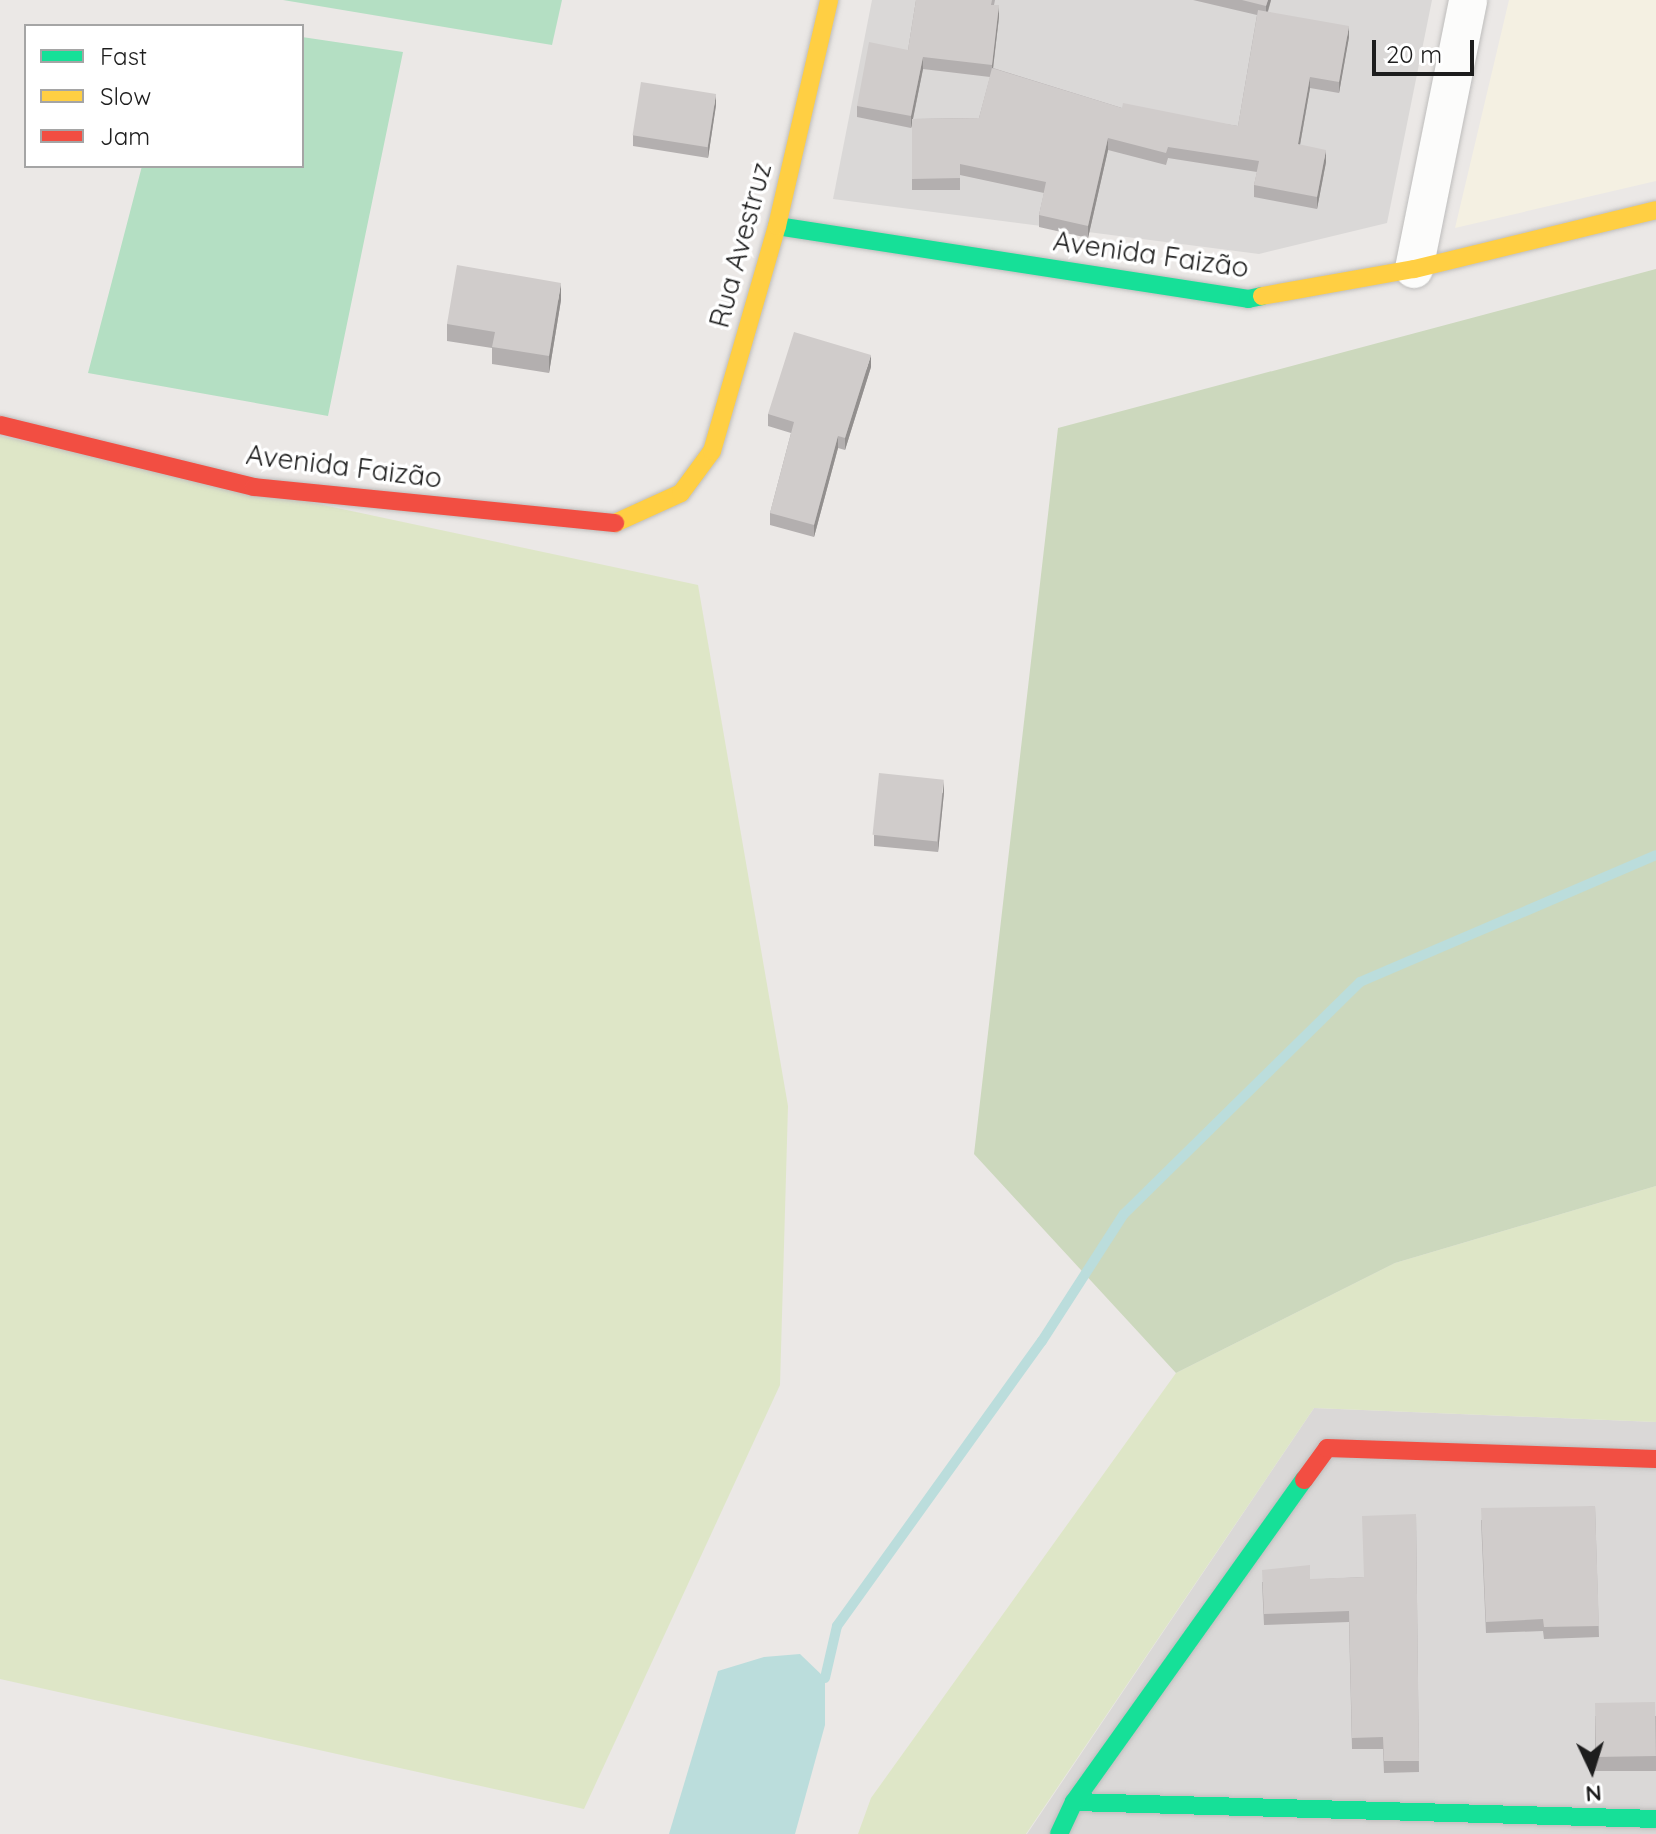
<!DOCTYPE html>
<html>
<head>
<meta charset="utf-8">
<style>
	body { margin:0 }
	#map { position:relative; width:1656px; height:1834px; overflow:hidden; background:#ebe8e6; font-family:Quicksand,sans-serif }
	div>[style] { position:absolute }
	.residential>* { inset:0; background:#dad8d7 }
	.education>* { inset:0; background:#f4f0e2 }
	.grass>* { inset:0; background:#dee6c7 }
	.forest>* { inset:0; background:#ccd8bd }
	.pitch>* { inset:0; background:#b4dfc3 }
	.water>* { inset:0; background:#bbdddc }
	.stream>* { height:10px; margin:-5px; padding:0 5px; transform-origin:5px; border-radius:5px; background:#bbdddc }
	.roads { filter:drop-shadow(0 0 2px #bebdbc) drop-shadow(0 0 2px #bebdbc) }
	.street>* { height:38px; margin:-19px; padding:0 19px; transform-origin:19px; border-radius:19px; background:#fcfcfb }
	.fast>* { height:18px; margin:-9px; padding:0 9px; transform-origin:9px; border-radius:9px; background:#16e098 }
	.slow>* { height:18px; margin:-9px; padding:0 9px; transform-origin:9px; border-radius:9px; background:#ffcf43 }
	.jam>* { height:18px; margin:-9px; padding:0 9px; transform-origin:9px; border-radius:9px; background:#f24e42 }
	.wall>* { inset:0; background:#b3afaf; transform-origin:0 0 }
	.shaded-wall>* { inset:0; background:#928f8e }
	.building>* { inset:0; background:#d0cccb; transform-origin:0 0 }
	span { translate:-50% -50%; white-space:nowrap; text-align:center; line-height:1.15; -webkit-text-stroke:7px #fff; paint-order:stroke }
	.street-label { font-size:28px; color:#1d1d1d }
	.legend { position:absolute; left:24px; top:24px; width:280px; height:144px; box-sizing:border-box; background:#fff; border:2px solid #a5a5a5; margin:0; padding:10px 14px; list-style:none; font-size:24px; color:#1d1d1d }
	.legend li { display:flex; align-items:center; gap:16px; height:40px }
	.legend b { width:40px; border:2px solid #a5a5a5 }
	.north { position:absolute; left:1552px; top:1730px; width:80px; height:80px; -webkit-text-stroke:6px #fff; paint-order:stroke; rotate:176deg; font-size:22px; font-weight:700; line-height:32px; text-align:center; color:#1d1d1d }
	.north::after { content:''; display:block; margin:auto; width:28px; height:36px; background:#1d1d1d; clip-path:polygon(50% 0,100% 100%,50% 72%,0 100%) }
	.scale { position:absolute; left:1372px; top:40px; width:102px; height:36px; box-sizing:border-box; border:4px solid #1d1d1d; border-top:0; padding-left:10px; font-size:24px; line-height:28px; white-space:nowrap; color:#1d1d1d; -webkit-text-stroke:6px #fff; paint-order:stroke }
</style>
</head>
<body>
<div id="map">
	<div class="residential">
		<div style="clip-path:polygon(872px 0,1432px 0,1387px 223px,1259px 254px,833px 199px)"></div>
		<div style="clip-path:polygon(1314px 1408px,1656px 1422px,1656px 1834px,1027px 1834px)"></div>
	</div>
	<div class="education">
		<div style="clip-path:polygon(1509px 0,1656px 0,1656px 181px,1455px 228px)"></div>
	</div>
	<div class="grass">
		<div style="clip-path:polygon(0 436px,698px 585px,788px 1106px,780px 1385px,584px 1809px,0 1679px)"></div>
		<div style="clip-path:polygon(1656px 1186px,1656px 1422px,1314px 1408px,1026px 1834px,858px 1834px,871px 1798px,1176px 1373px,1395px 1263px)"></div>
	</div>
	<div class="forest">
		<div style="clip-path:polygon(1656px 269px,1656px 1186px,1395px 1263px,1176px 1373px,974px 1154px,1058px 428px)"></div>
	</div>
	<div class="pitch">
		<div style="clip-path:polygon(283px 0,562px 0,552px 45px)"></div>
		<div style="clip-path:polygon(302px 37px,403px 52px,328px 416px,88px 373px,142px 166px,302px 166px)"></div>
	</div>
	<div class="water">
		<div style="clip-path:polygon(800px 1654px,825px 1678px,825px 1725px,795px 1834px,669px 1834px,718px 1671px,764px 1657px)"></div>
	</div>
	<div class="stream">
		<div style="left:825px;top:1678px;width:53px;rotate:-77deg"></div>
		<div style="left:837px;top:1626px;width:351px;rotate:-54.3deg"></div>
		<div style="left:1042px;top:1341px;width:151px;rotate:-57.2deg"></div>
		<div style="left:1124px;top:1214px;width:331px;rotate:-44.5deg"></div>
		<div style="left:1360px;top:982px;width:322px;rotate:-23.2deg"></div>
	</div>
	<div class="roads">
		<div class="street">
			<div style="left:1414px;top:269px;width:274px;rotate:-78.6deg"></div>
		</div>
		<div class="fast">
			<div style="left:777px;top:226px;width:477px;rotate:8.8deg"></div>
			<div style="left:1248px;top:299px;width:14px;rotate:-12deg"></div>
			<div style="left:1074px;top:1802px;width:582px;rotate:1.67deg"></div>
			<div style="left:1059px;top:1834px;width:35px;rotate:-65deg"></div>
			<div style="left:1074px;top:1802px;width:396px;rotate:-54.5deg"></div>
		</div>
		<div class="slow">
			<div style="left:1262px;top:296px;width:154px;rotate:-10.1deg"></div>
			<div style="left:1414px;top:269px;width:249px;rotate:-13.7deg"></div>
			<div style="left:615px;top:523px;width:72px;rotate:-24.4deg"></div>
			<div style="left:681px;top:493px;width:52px;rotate:-53.6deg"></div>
			<div style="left:712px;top:451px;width:234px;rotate:-73.9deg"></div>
			<div style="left:777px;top:226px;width:232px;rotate:-77deg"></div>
		</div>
		<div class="jam">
			<div style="left:0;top:425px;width:261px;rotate:13.7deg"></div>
			<div style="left:254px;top:487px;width:363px;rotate:5.7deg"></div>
			<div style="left:1304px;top:1480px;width:39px;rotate:-54deg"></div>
			<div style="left:1327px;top:1448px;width:329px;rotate:1.9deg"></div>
		</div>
	</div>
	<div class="wall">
		<div style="clip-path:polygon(evenodd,916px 0,995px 0,994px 5px,999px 17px,993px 68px,1122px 108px,1238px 126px,1257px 15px,1193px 0,1271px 0,1268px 12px,1349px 37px,1339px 93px,1310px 88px,1300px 145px,1326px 162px,1317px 209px,1254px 197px,1254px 185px,1257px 172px,1168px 158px,1166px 165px,1108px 150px,1088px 238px,1039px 227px,1039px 215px,1044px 193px,960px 175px,960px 190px,912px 190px,912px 126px,911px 128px,857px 117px,857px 106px,908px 50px,916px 0,923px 69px,990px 77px,979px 118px,913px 119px,923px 69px)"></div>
		<div style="clip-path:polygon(716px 105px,708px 158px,633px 146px,633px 135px)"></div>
		<div style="clip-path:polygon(561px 300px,549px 373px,492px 364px,492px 348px,447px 341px,447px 324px)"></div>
		<div style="clip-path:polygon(871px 367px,845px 450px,838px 448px,814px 537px,770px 525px,770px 513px,791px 433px,768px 426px,768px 414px)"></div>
		<div style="clip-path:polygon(944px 792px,938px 852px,874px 846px,874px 835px)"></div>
		<div style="clip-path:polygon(1595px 1506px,1599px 1637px,1544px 1639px,1543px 1631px,1486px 1633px,1481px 1520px)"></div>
		<div style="clip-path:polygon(1416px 1514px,1419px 1772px,1384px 1773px,1383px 1749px,1352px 1749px,1349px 1622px,1264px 1625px,1262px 1582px,1364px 1577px)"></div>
		<div style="left:1595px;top:1716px;width:61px;height:55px"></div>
	</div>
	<div class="shaded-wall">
		<div style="clip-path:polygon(1268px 0,1271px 0,1266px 17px,1266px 6px)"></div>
		<div style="clip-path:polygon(999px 5px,999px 17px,992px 77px,992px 65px)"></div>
		<div style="clip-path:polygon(1349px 26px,1349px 37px,1339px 93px,1339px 82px)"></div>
		<div style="clip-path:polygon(923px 57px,923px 69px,911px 128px,911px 116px)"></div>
		<div style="clip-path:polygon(1310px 77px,1310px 88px,1298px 156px,1298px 144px)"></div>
		<div style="clip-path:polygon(716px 94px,716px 105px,708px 158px,708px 146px)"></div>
		<div style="clip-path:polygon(1108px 138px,1108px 150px,1088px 238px,1088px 226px)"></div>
		<div style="clip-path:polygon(1326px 150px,1326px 162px,1317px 209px,1317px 197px)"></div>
		<div style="clip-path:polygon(561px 283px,561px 300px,549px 373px,549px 356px)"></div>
		<div style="clip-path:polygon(871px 355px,871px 367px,845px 450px,845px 438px)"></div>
		<div style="clip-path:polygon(838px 436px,838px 448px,814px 537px,814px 525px)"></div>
		<div style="clip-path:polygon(944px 780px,944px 792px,938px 852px,938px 841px)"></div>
	</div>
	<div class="building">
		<div style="clip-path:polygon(916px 0,992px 0,991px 5px,999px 5px,992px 65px,923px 57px,911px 116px,857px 106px,869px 42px,908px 50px)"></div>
		<div style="clip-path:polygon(1242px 0,1268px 0,1266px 6px)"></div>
		<div style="clip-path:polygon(1258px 10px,1349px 26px,1339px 82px,1310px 77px,1298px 144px,1326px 150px,1317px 197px,1254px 185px,1259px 161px,1168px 147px,1166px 153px,1108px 138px,1088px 226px,1039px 215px,1046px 182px,960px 164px,960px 178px,912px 179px,912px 119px,979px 118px,992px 68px,1122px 108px,1123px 103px,1238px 126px)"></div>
		<div style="left:641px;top:82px;width:76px;height:54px;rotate:9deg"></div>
		<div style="clip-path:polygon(457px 265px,561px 283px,549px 356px,492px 347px,495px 332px,447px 324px)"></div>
		<div style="clip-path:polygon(794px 332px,871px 355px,845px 438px,838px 436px,814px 525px,770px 513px,794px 422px,768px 414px)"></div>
		<div style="left:879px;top:773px;width:65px;height:62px;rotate:6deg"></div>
		<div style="clip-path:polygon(1595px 1506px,1599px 1626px,1544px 1627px,1543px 1619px,1486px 1622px,1481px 1508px)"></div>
		<div style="clip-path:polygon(1416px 1514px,1419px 1761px,1384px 1761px,1383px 1737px,1352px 1738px,1349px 1611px,1264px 1614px,1262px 1570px,1310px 1565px,1310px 1579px,1364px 1577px,1362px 1516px)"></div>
		<div style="left:1655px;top:1702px;width:54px;height:60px;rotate:89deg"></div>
	</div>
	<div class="street-label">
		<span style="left:740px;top:245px;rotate:-75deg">Rua Avestruz</span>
		<span style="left:1151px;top:254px;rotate:8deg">Avenida Faizão</span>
		<span style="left:344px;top:466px;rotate:7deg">Avenida Faizão</span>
	</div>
	<ul class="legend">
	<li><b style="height:10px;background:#16e098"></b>Fast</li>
	<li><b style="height:10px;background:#ffcf43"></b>Slow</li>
	<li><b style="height:10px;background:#f24e42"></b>Jam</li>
	</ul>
	<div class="north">N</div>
	<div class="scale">20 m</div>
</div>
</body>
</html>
